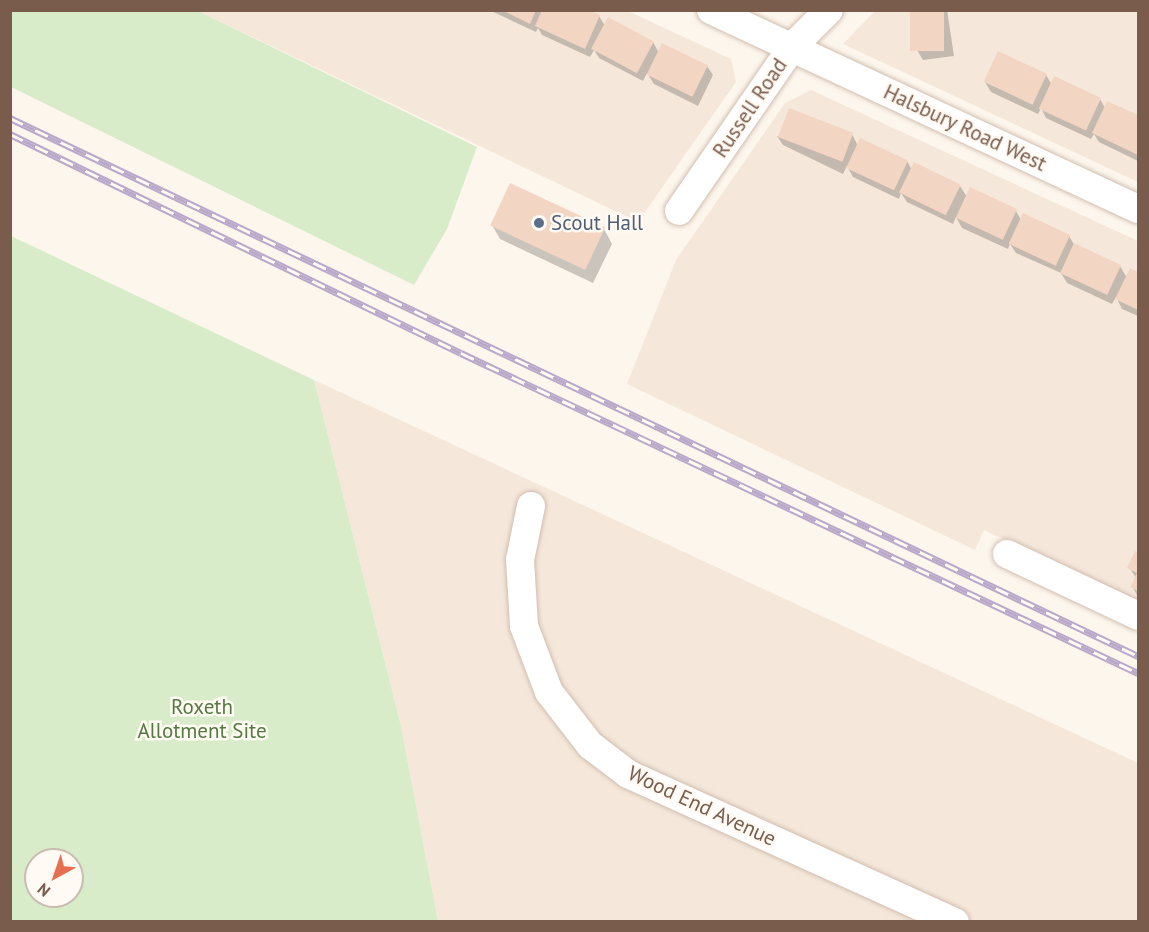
<!DOCTYPE html>
<html>
<head>
<meta charset="utf-8">
<style>
	body { margin:0 }
	#map { position:relative; width:1149px; height:932px; overflow:hidden; background:#fdf6ec; font-family:"PT Sans",sans-serif }
	div>[style] { position:absolute }
	.residential>* { inset:0; background:#f5e8da }
	.green>* { inset:0; background:#d8ecc9 }
	.shadow>* { inset:0; background:#0003 }
	.building>* { inset:0; background:#f3d5c3; transform-origin:0 0 }
	.roads { filter:drop-shadow(0 0 2px #d1beb0) drop-shadow(0 0 2px #d1beb0) }
	.street>* { height:28px; margin:-14px; padding:0 14px; transform-origin:14px; border-radius:14px; background:#fff }
	.rail>* { height:7px; margin-top:-3.5px; transform-origin:0; background:repeating-linear-gradient(90deg,#fffaf3 0 14px,#b9a8c9 0 28px); box-sizing:border-box; border-block:2px solid #b9a8c9 }
	.dots>* { width:16px; height:16px; translate:-50% -50%; box-sizing:border-box; border:3px solid #fffaf3; border-radius:50% }
	span { translate:-50% -50%; white-space:nowrap; text-align:center; line-height:1.15; -webkit-text-stroke:5px #fffaf3; paint-order:stroke }
	.street-label { font-size:21px; color:#7a5c4d }
	.service-label { font-size:21px; color:#4e5e75 }
	.left { translate:0 -50%; text-align:left }
	.park-label { font-size:21px; color:#537a41 }
	.frame { position:absolute; inset:0; border:12px solid #7a5c4d; pointer-events:none }
	.north { position:absolute; left:24px; top:848px; width:60px; height:60px; box-sizing:border-box; background:#fffaf3; border:2px solid #cabbb1; border-radius:50%; rotate:220deg; font-size:16px; font-weight:700; line-height:24px; text-align:center; color:#7a5c4d }
	.north::after { content:''; display:block; margin:auto; width:21px; height:27px; background:#e76f51; clip-path:polygon(50% 0,100% 100%,50% 72%,0 100%) }
</style>
</head>
<body>
<div id="map">
	<div class="residential">
		<div style="clip-path:polygon(198px 11px,628px 11px,731px 59px,736px 82px,638px 222px)"></div>
		<div style="clip-path:polygon(875px 11px,1138px 11px,1138px 182px,843px 44px)"></div>
		<div style="clip-path:polygon(811px 90px,1138px 241px,1138px 603px,984px 530px,975px 550px,627px 384px,676px 260px,785px 103px)"></div>
		<div style="clip-path:polygon(314px 380px,1138px 763px,1138px 921px,438px 921px,401px 726px)"></div>
	</div>
	<div class="green">
		<div style="clip-path:polygon(10px 11px,198px 11px,477px 147px,447px 229px,414px 285px,11px 87px)"></div>
		<div style="clip-path:polygon(evenodd,11px 236px,314px 380px,401px 726px,438px 921px,11px 921px,11px 236px,36px 860px,72px 860px,72px 896px,36px 896px,36px 860px)"></div>
	</div>
	<div class="shadow">
		<div style="clip-path:polygon(489px 10px,586px 10px,599px 16px,605px 26px,653px 42px,659px 53px,707px 66px,713px 75px,698px 106px,654px 84px,647px 73px,643px 81px,599px 58px,594px 50px,590px 57px,542px 35px,538px 28px,536px 32px)"></div>
		<div style="clip-path:polygon(912px 10px,947px 10px,954px 56px,923px 60px,917px 50px)"></div>
		<div style="clip-path:polygon(1046px 75px,1052px 85px,1100px 99px,1105px 108px,1107px 103px,1138px 117px,1138px 161px,1099px 142px,1094px 134px,1091px 139px,1046px 118px,1041px 108px,1038px 114px,991px 92px,985px 82px)"></div>
		<div style="clip-path:polygon(852px 134px,858px 146px,907px 161px,912px 170px,960px 186px,967px 197px,1016px 211px,1021px 220px,1069px 236px,1075px 246px,1120px 266px,1127px 278px,1130px 270px,1138px 274px,1138px 316px,1122px 309px,1116px 297px,1112px 304px,1067px 283px,1061px 273px,1016px 253px,1010px 244px,1008px 249px,962px 228px,956px 217px,953px 224px,907px 202px,901px 193px,899px 199px,853px 177px,847px 166px,843px 174px,783px 145px,777px 136px)"></div>
		<div style="clip-path:polygon(492px 225px,604px 229px,612px 244px,593px 283px,500px 239px)"></div>
		<div style="clip-path:polygon(1136px 553px,1138px 554px,1138px 597px,1132px 586px,1136px 578px,1129px 567px)"></div>
	</div>
	<div class="building">
		<div style="clip-path:polygon(502px 10px,536px 10px,530px 24px)"></div>
		<div style="clip-path:polygon(542px 10px,589px 10px,600px 15px,585px 49px,535px 26px)"></div>
		<div style="left:910px;top:10px;width:34px;height:41px"></div>
		<div style="left:608px;top:17px;width:52px;height:36px;rotate:28deg"></div>
		<div style="left:662px;top:43px;width:51px;height:35px;rotate:26deg"></div>
		<div style="left:998px;top:51px;width:54px;height:34px;rotate:25deg"></div>
		<div style="left:1054px;top:76px;width:52px;height:36px;rotate:25deg"></div>
		<div style="clip-path:polygon(1107px 101px,1138px 115px,1138px 155px,1092px 133px)"></div>
		<div style="left:789px;top:108px;width:69px;height:31px;rotate:21deg"></div>
		<div style="left:860px;top:138px;width:53px;height:33px;rotate:25deg"></div>
		<div style="left:914px;top:162px;width:52px;height:34px;rotate:26deg"></div>
		<div style="left:510px;top:183px;width:105px;height:47px;rotate:25deg"></div>
		<div style="left:970px;top:187px;width:52px;height:34px;rotate:25deg"></div>
		<div style="left:1023px;top:213px;width:52px;height:34px;rotate:25deg"></div>
		<div style="left:1074px;top:243px;width:52px;height:33px;rotate:25deg"></div>
		<div style="clip-path:polygon(1130px 268px,1138px 272px,1138px 310px,1115px 299px)"></div>
		<div style="clip-path:polygon(1135px 551px,1138px 553px,1138px 591px,1130px 587px,1137px 573px,1127px 568px)"></div>
	</div>
	<div class="roads">
		<div class="street">
			<div style="left:711px;top:10px;width:471px;rotate:25deg"></div>
			<div style="left:679px;top:211px;width:199px;rotate:-55.4deg"></div>
			<div style="left:792px;top:47px;width:52px;rotate:-45deg"></div>
			<div style="left:531px;top:506px;width:55px;rotate:101.5deg"></div>
			<div style="left:520px;top:560px;width:66px;rotate:86.5deg"></div>
			<div style="left:524px;top:626px;width:71px;rotate:69.3deg"></div>
			<div style="left:549px;top:692px;width:67px;rotate:52.3deg"></div>
			<div style="left:590px;top:745px;width:48px;rotate:37.3deg"></div>
			<div style="left:628px;top:774px;width:359px;rotate:24.4deg"></div>
			<div style="left:1007px;top:554px;width:145px;rotate:25.3deg"></div>
		</div>
	</div>
	<div class="rail">
		<div style="left:10px;top:118px;width:1250px;rotate:25.5deg"></div>
		<div style="left:10px;top:134px;width:501px;rotate:25.9deg"></div>
		<div style="left:461px;top:353px;width:749px;rotate:25.3deg"></div>
	</div>
	<div class="dots">
		<div style="left:539px;top:223px;background:#5c6f8a"></div>
	</div>
	<div class="street-label">
		<span style="left:750px;top:108px;rotate:-56deg">Russell Road</span>
		<span style="left:965px;top:128px;rotate:25deg">Halsbury Road West</span>
		<span style="left:702px;top:806px;rotate:25deg">Wood End Avenue</span>
	</div>
	<div class="service-label">
		<span class="left" style="left:551px;top:223px">Scout Hall</span>
	</div>
	<div class="park-label">
		<span style="left:202px;top:719px">Roxeth<br>Allotment Site</span>
	</div>
	<div class="frame"></div>
	<div class="north">N</div>
</div>
</body>
</html>
